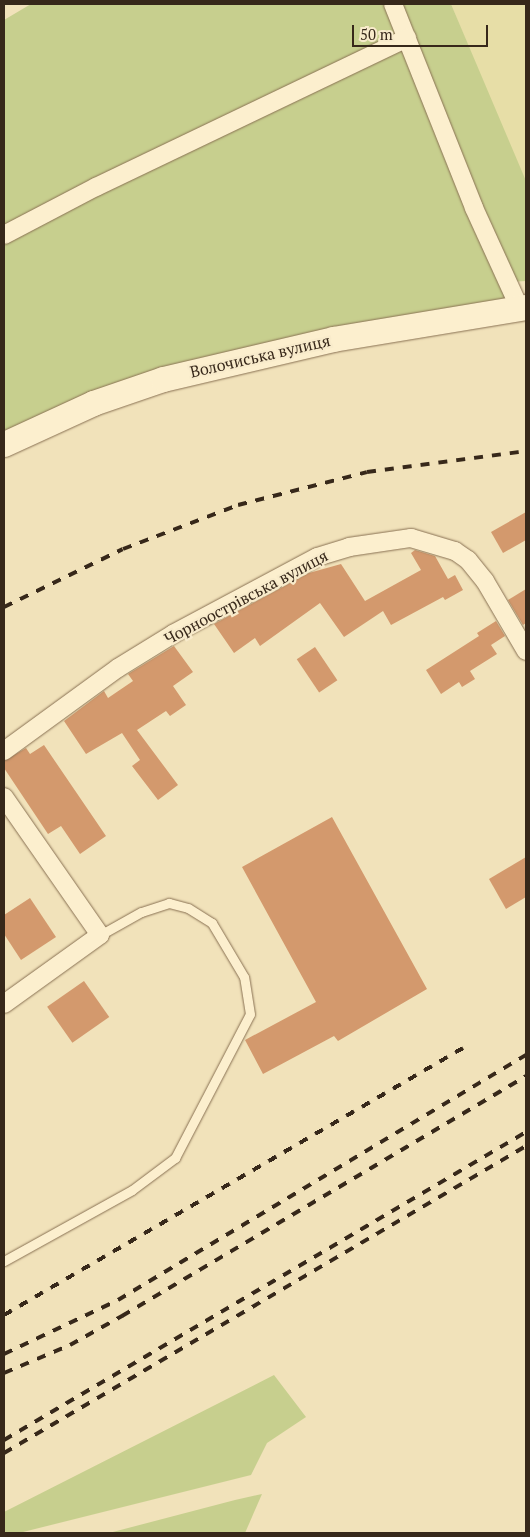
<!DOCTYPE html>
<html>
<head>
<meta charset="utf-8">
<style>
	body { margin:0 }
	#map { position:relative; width:530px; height:1537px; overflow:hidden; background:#f1e2ba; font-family:"PT Serif",serif }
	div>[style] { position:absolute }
	.farmland>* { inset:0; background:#e7dea7 }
	.green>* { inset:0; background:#c7cf8e }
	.building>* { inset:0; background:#d3996d; transform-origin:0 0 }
	.roads { filter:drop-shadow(0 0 1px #897153) drop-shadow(0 0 1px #897153) }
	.lane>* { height:9px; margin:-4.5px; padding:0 4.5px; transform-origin:4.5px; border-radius:4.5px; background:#fcefce }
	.street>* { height:18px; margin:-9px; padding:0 9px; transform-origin:9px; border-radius:9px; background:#fcefce }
	.secondary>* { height:25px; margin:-12.5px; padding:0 12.5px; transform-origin:12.5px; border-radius:12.5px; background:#fcefce }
	.rail>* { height:4px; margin-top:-2px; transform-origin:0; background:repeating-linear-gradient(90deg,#37281a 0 9px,transparent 0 18px) }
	span { translate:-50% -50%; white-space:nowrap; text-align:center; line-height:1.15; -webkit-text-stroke:4.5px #f8ebcb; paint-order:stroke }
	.street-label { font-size:16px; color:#37281a }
	.frame { position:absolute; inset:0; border:5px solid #37281a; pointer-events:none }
	.scale { position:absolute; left:352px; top:25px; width:136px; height:22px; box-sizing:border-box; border:2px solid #37281a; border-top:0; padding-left:6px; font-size:15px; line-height:18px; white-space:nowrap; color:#37281a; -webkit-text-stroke:4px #f8ebcb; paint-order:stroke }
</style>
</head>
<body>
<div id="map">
	<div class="farmland">
		<div style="clip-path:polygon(451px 4px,526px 4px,526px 181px,521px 173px)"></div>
	</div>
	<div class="green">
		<div style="clip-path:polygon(31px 4px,451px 4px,526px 181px,526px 281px,509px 282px,520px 309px,238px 361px,4px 444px,4px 20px)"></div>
		<div style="clip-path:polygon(274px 1375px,306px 1417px,267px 1443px,251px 1475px,19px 1533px,4px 1533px,4px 1512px)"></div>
		<div style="clip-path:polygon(262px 1494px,245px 1533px,109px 1533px,235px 1500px)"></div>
	</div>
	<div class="building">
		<div style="clip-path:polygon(526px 512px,526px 540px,503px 553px,491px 532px)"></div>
		<div style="clip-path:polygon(415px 550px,435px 556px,448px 579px,455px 575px,463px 590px,445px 600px,443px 597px,391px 625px,383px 611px,344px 637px,320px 603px,260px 646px,255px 638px,234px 653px,214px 624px,309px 573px,341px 564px,365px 601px,421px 570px,411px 553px)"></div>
		<div style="clip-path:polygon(526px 589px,526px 623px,523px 625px,508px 600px)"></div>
		<div style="clip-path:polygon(496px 621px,505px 636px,491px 645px,497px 654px,470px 671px,475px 679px,462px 687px,459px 682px,441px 694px,426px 670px,479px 636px,477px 633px)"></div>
		<div style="clip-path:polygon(174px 646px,193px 672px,173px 686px,186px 705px,170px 716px,166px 711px,137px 730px,178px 785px,158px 800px,132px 766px,140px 760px,122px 733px,86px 754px,64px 721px,104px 691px,108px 698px,133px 681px,128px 674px)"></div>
		<div style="left:315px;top:647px;width:40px;height:22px;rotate:56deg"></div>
		<div style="clip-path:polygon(44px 745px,106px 836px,80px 854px,61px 826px,48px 834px,4px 768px,4px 761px,26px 748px,30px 754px)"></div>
		<div style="clip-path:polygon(332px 817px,427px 989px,338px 1041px,334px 1036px,263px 1074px,245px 1040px,316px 1002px,242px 867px)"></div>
		<div style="clip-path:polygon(526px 857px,526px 897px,506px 909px,489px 879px)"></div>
		<div style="clip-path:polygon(30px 898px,56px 937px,21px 960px,4px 934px,4px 915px)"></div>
		<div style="left:84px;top:981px;width:44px;height:45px;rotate:55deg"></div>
	</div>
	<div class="roads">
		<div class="lane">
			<div style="left:4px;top:1261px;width:146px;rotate:-29deg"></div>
			<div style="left:132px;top:1190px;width:54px;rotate:-36.7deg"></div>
			<div style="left:175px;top:1158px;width:162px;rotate:-62.5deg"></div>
			<div style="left:250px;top:1014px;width:37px;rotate:-99deg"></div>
			<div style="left:244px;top:977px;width:63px;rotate:-120.7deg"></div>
			<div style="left:212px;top:923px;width:28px;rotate:-148deg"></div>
			<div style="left:188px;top:908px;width:20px;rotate:-165deg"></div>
			<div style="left:169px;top:903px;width:29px;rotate:162deg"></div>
			<div style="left:141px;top:912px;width:47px;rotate:150.7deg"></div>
		</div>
		<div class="street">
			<div style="left:393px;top:4px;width:219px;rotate:68.3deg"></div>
			<div style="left:474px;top:208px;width:111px;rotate:65.5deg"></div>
			<div style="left:4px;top:235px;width:104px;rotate:-27.6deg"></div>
			<div style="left:96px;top:187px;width:345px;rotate:-25.6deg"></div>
			<div style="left:4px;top:751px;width:141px;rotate:-36.1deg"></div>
			<div style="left:118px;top:668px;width:65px;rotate:-31.7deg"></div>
			<div style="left:173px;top:634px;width:163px;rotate:-28.1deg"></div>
			<div style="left:317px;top:557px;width:34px;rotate:-17deg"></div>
			<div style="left:349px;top:547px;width:63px;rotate:-8.3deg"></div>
			<div style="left:411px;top:538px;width:46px;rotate:16.5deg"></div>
			<div style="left:455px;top:551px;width:16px;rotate:35deg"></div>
			<div style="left:468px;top:560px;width:27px;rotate:51deg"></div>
			<div style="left:485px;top:581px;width:81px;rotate:59.6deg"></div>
			<div style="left:4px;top:797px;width:168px;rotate:55.2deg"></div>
			<div style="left:100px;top:935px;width:118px;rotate:144.3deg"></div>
		</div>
		<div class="secondary">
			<div style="left:4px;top:444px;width:98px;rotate:-24.7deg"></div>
			<div style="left:93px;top:403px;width:74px;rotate:-18.9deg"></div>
			<div style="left:163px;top:379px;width:175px;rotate:-13.2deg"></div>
			<div style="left:333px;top:339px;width:196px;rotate:-9.4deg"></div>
		</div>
	</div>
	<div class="rail">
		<div style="left:4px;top:607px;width:132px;rotate:-26deg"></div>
		<div style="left:123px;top:549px;width:123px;rotate:-20.9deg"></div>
		<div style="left:238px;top:505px;width:133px;rotate:-14.3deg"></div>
		<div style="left:367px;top:472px;width:160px;rotate:-7.5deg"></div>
		<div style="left:4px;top:1315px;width:537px;rotate:-30.19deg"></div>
		<div style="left:4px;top:1354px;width:126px;rotate:-25.3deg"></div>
		<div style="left:118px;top:1300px;width:476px;rotate:-31deg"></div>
		<div style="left:4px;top:1373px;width:72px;rotate:-23deg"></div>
		<div style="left:70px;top:1345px;width:60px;rotate:-29.1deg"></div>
		<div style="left:122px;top:1316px;width:470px;rotate:-30.7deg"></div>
		<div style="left:4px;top:1440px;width:606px;rotate:-30.54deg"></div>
		<div style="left:4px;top:1453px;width:606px;rotate:-30.46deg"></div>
	</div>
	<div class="street-label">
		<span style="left:260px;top:356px;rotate:-13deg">Волочиська вулиця</span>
		<span style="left:246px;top:597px;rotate:-28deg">Чорноострівська вулиця</span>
	</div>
	<div class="frame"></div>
	<div class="scale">50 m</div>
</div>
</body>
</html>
